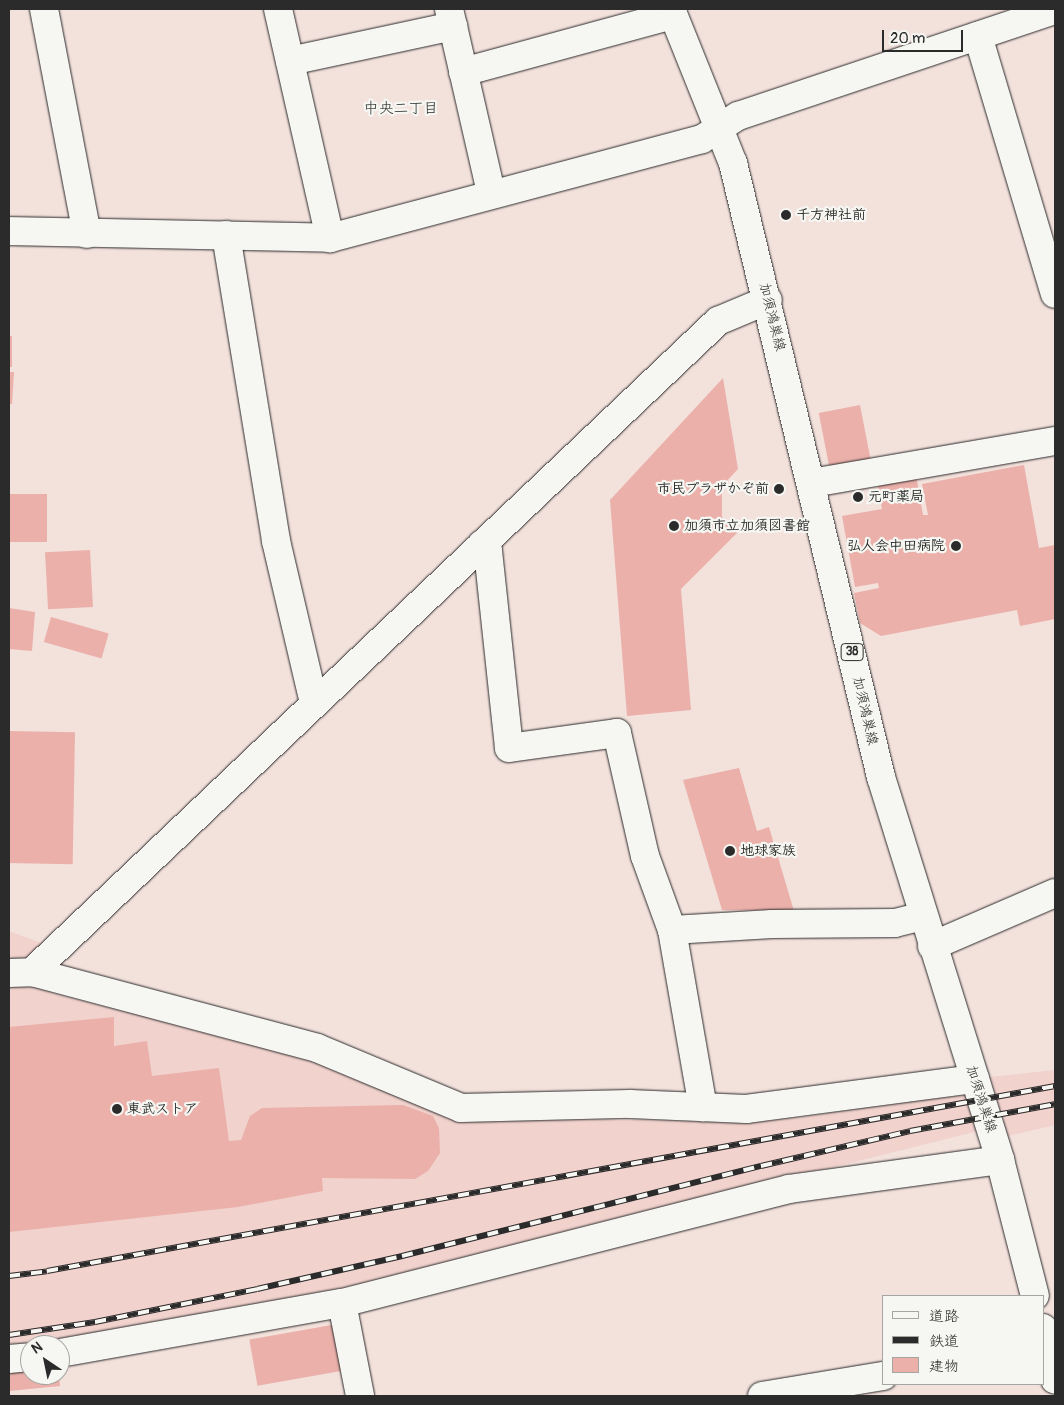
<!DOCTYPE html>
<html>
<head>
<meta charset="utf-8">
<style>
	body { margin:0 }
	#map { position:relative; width:1064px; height:1405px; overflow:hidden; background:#f3e1dc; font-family:Pangolin,"Klee One",sans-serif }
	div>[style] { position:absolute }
	.built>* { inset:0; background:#f1d2cd }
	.building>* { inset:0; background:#ebb0aa; transform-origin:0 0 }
	.roads { filter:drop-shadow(0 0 1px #2b2b2b) drop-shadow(0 0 1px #2b2b2b) }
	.minor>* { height:28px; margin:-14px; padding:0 14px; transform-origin:14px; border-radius:14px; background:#f6f6f2 }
	.major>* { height:28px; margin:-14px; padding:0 14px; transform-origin:14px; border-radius:14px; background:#f6f6f2 }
	.rail>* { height:5.5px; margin-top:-2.75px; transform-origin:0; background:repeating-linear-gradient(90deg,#f6f6f2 0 11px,#2b2b2b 0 22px); box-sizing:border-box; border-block:1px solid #2b2b2b }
	.dots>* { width:14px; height:14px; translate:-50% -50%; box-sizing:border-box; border:2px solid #f6f6f2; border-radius:50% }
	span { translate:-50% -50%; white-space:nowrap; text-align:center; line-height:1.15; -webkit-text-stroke:4.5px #f6f6f2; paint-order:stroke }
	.shield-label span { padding:1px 4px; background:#f6f6f2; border:1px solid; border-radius:4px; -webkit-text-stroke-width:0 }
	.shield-label { font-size:12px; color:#2b2b2b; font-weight:700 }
	.poi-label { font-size:14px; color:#2b2b2b; font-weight:700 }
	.left { translate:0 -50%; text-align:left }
	.right { translate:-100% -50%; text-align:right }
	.street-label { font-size:14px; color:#2b2b2b }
	.neighbourhood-label { font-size:15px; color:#2b2b2b }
	.frame { position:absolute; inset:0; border:10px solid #2b2b2b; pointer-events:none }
	.legend { position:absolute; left:882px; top:1295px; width:162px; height:90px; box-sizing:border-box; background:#f6f6f2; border:1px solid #a5a5a2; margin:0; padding:6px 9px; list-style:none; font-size:15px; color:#2b2b2b }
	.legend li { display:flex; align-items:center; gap:10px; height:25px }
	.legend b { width:25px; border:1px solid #a5a5a2 }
	.north { position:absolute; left:20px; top:1335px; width:50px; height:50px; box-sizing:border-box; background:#f6f6f2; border:1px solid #a5a5a2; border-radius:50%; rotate:326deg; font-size:14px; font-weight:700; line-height:20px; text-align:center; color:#2b2b2b }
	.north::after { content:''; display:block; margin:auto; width:18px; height:22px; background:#2b2b2b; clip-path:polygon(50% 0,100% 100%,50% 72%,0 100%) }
	.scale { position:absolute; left:882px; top:30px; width:81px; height:22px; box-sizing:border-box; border:2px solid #2b2b2b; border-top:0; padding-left:6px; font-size:15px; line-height:18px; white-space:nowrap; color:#2b2b2b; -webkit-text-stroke:4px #f6f6f2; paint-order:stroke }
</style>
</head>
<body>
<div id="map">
	<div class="built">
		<div style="clip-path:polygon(9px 931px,49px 946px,52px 993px,323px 1062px,471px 1118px,746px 1121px,804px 1117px,950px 1093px,966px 1093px,978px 1131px,342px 1290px,87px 1337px,9px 1347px)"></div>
		<div style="clip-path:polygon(1055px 1070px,1055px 1125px,1008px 1136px,990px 1077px)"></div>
	</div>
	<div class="building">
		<div style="left:9px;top:336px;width:3px;height:31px"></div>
		<div style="clip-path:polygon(9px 372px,14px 372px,12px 404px,9px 404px)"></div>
		<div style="clip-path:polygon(723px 378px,738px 469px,722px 486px,722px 517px,737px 533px,681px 589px,691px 710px,627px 716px,610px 500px)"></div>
		<div style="left:860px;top:405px;width:57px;height:42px;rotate:79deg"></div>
		<div style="clip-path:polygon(1024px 465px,1039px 548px,1055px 545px,1055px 619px,1020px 626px,1017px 610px,881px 636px,860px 623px,854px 593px,879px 588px,878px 583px,855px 587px,842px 516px,882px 509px,876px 476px,915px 469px,923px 515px,928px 515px,922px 484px)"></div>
		<div style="left:9px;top:494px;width:38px;height:48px"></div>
		<div style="left:90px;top:550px;width:57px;height:45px;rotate:87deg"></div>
		<div style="clip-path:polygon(9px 608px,35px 612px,32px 651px,9px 649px)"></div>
		<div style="left:51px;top:617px;width:60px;height:26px;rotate:16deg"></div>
		<div style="left:9px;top:731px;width:66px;height:132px;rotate:1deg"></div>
		<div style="clip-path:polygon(739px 768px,757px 831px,769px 827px,794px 911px,722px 910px,683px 780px)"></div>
		<div style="clip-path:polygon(114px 1017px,114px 1046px,147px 1041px,152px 1076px,219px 1068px,229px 1141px,241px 1140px,250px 1116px,262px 1108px,403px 1105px,433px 1116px,439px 1128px,440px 1153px,428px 1171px,415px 1179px,322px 1178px,323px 1191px,238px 1207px,9px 1232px,9px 1027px)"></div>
		<div style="left:337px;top:1324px;width:47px;height:89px;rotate:80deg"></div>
		<div style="clip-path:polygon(30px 1368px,30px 1375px,59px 1375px,60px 1386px,9px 1391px,9px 1370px)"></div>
	</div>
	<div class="roads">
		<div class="minor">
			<div style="left:44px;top:9px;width:229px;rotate:79.2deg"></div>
			<div style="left:278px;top:9px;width:235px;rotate:77.2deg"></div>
			<div style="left:449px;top:9px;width:188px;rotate:77.1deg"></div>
			<div style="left:978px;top:36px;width:269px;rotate:73.4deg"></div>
			<div style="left:290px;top:61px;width:167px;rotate:-12.1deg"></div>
			<div style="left:463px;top:72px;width:218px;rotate:-15.2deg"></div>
			<div style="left:9px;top:231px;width:321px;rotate:1.2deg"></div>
			<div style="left:330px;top:238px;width:385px;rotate:-14.9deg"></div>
			<div style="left:702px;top:139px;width:43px;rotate:-32.6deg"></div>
			<div style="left:738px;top:116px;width:334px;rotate:-18.5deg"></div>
			<div style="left:226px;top:235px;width:310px;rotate:80.7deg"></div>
			<div style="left:276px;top:541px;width:166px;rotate:76.8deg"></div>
			<div style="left:812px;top:483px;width:247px;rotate:-9.8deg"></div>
			<div style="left:482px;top:544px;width:9px;rotate:49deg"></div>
			<div style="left:488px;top:551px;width:198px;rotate:83.9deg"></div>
			<div style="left:509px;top:748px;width:109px;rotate:-7.9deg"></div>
			<div style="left:617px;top:733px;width:126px;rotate:77.2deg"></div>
			<div style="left:645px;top:856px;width:79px;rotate:70deg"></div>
			<div style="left:672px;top:930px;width:180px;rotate:80.1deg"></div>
			<div style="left:672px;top:930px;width:100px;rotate:-3.4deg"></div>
			<div style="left:772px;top:924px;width:123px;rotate:-0.5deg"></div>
			<div style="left:895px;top:923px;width:29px;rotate:-14deg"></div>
			<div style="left:932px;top:946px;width:134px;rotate:-23.3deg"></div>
			<div style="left:32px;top:972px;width:946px;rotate:-43.5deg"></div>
			<div style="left:718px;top:321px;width:54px;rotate:-22.8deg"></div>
			<div style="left:9px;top:973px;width:23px;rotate:-2deg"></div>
			<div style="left:32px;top:972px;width:295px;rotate:14.9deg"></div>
			<div style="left:317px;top:1048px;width:156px;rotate:22.6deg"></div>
			<div style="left:461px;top:1108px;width:169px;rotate:-1.4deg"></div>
			<div style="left:630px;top:1104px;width:116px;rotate:2.5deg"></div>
			<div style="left:746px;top:1109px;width:231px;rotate:-7.5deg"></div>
			<div style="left:342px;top:1303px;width:95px;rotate:79deg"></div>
			<div style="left:60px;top:1353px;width:286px;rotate:-10.1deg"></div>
			<div style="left:342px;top:1303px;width:461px;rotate:-14.3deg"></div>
			<div style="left:789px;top:1189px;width:213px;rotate:-7.8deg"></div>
			<div style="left:9px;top:1359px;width:21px;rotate:-5deg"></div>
			<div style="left:762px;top:1396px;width:123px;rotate:-9.4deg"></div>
		</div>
		<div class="major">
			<div style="left:671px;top:9px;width:166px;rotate:68.1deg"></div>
			<div style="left:733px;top:163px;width:632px;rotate:76.45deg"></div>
			<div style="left:881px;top:777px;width:401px;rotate:72.7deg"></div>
			<div style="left:1000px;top:1160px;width:140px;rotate:75.6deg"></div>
			<div style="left:1043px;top:1328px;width:53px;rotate:77deg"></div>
		</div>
	</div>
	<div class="rail">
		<div style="left:9px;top:1276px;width:38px;rotate:-7deg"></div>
		<div style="left:47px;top:1271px;width:1025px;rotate:-10.4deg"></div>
		<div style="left:9px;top:1335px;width:87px;rotate:-8.6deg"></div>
		<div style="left:95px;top:1322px;width:165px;rotate:-11.5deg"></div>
		<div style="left:257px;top:1289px;width:149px;rotate:-12.8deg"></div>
		<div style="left:402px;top:1256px;width:370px;rotate:-14.1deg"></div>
		<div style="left:761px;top:1166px;width:153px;rotate:-13.2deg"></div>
		<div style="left:910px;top:1131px;width:147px;rotate:-10.5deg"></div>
	</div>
	<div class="dots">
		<div style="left:786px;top:215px;background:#2b2b2b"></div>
		<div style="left:779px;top:489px;background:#2b2b2b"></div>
		<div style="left:858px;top:497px;background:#2b2b2b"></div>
		<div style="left:674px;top:526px;background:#2b2b2b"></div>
		<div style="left:956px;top:546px;background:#2b2b2b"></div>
		<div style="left:730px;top:851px;background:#2b2b2b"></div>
		<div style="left:117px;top:1109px;background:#2b2b2b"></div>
	</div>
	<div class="shield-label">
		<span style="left:852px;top:652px">38</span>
	</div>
	<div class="poi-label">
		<span class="left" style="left:796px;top:215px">千方神社前</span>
		<span class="right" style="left:769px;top:489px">市民プラザかぞ前</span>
		<span class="left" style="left:868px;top:497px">元町薬局</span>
		<span class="left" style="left:684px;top:526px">加須市立加須図書館</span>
		<span class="right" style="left:945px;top:546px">弘人会中田病院</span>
		<span class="left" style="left:740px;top:851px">地球家族</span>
		<span class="left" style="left:127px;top:1109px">東武ストア</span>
	</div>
	<div class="street-label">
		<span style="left:772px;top:317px;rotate:76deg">加須鴻巣線</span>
		<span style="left:865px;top:711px;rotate:77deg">加須鴻巣線</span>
		<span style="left:981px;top:1099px;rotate:72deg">加須鴻巣線</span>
	</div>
	<div class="neighbourhood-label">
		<span style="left:401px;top:109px">中央二丁目</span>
	</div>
	<div class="frame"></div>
	<ul class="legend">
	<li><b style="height:6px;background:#f6f6f2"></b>道路</li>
	<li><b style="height:6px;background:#2b2b2b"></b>鉄道</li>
	<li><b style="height:14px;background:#ebb0aa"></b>建物</li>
	</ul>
	<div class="north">N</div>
	<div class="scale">20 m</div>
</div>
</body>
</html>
